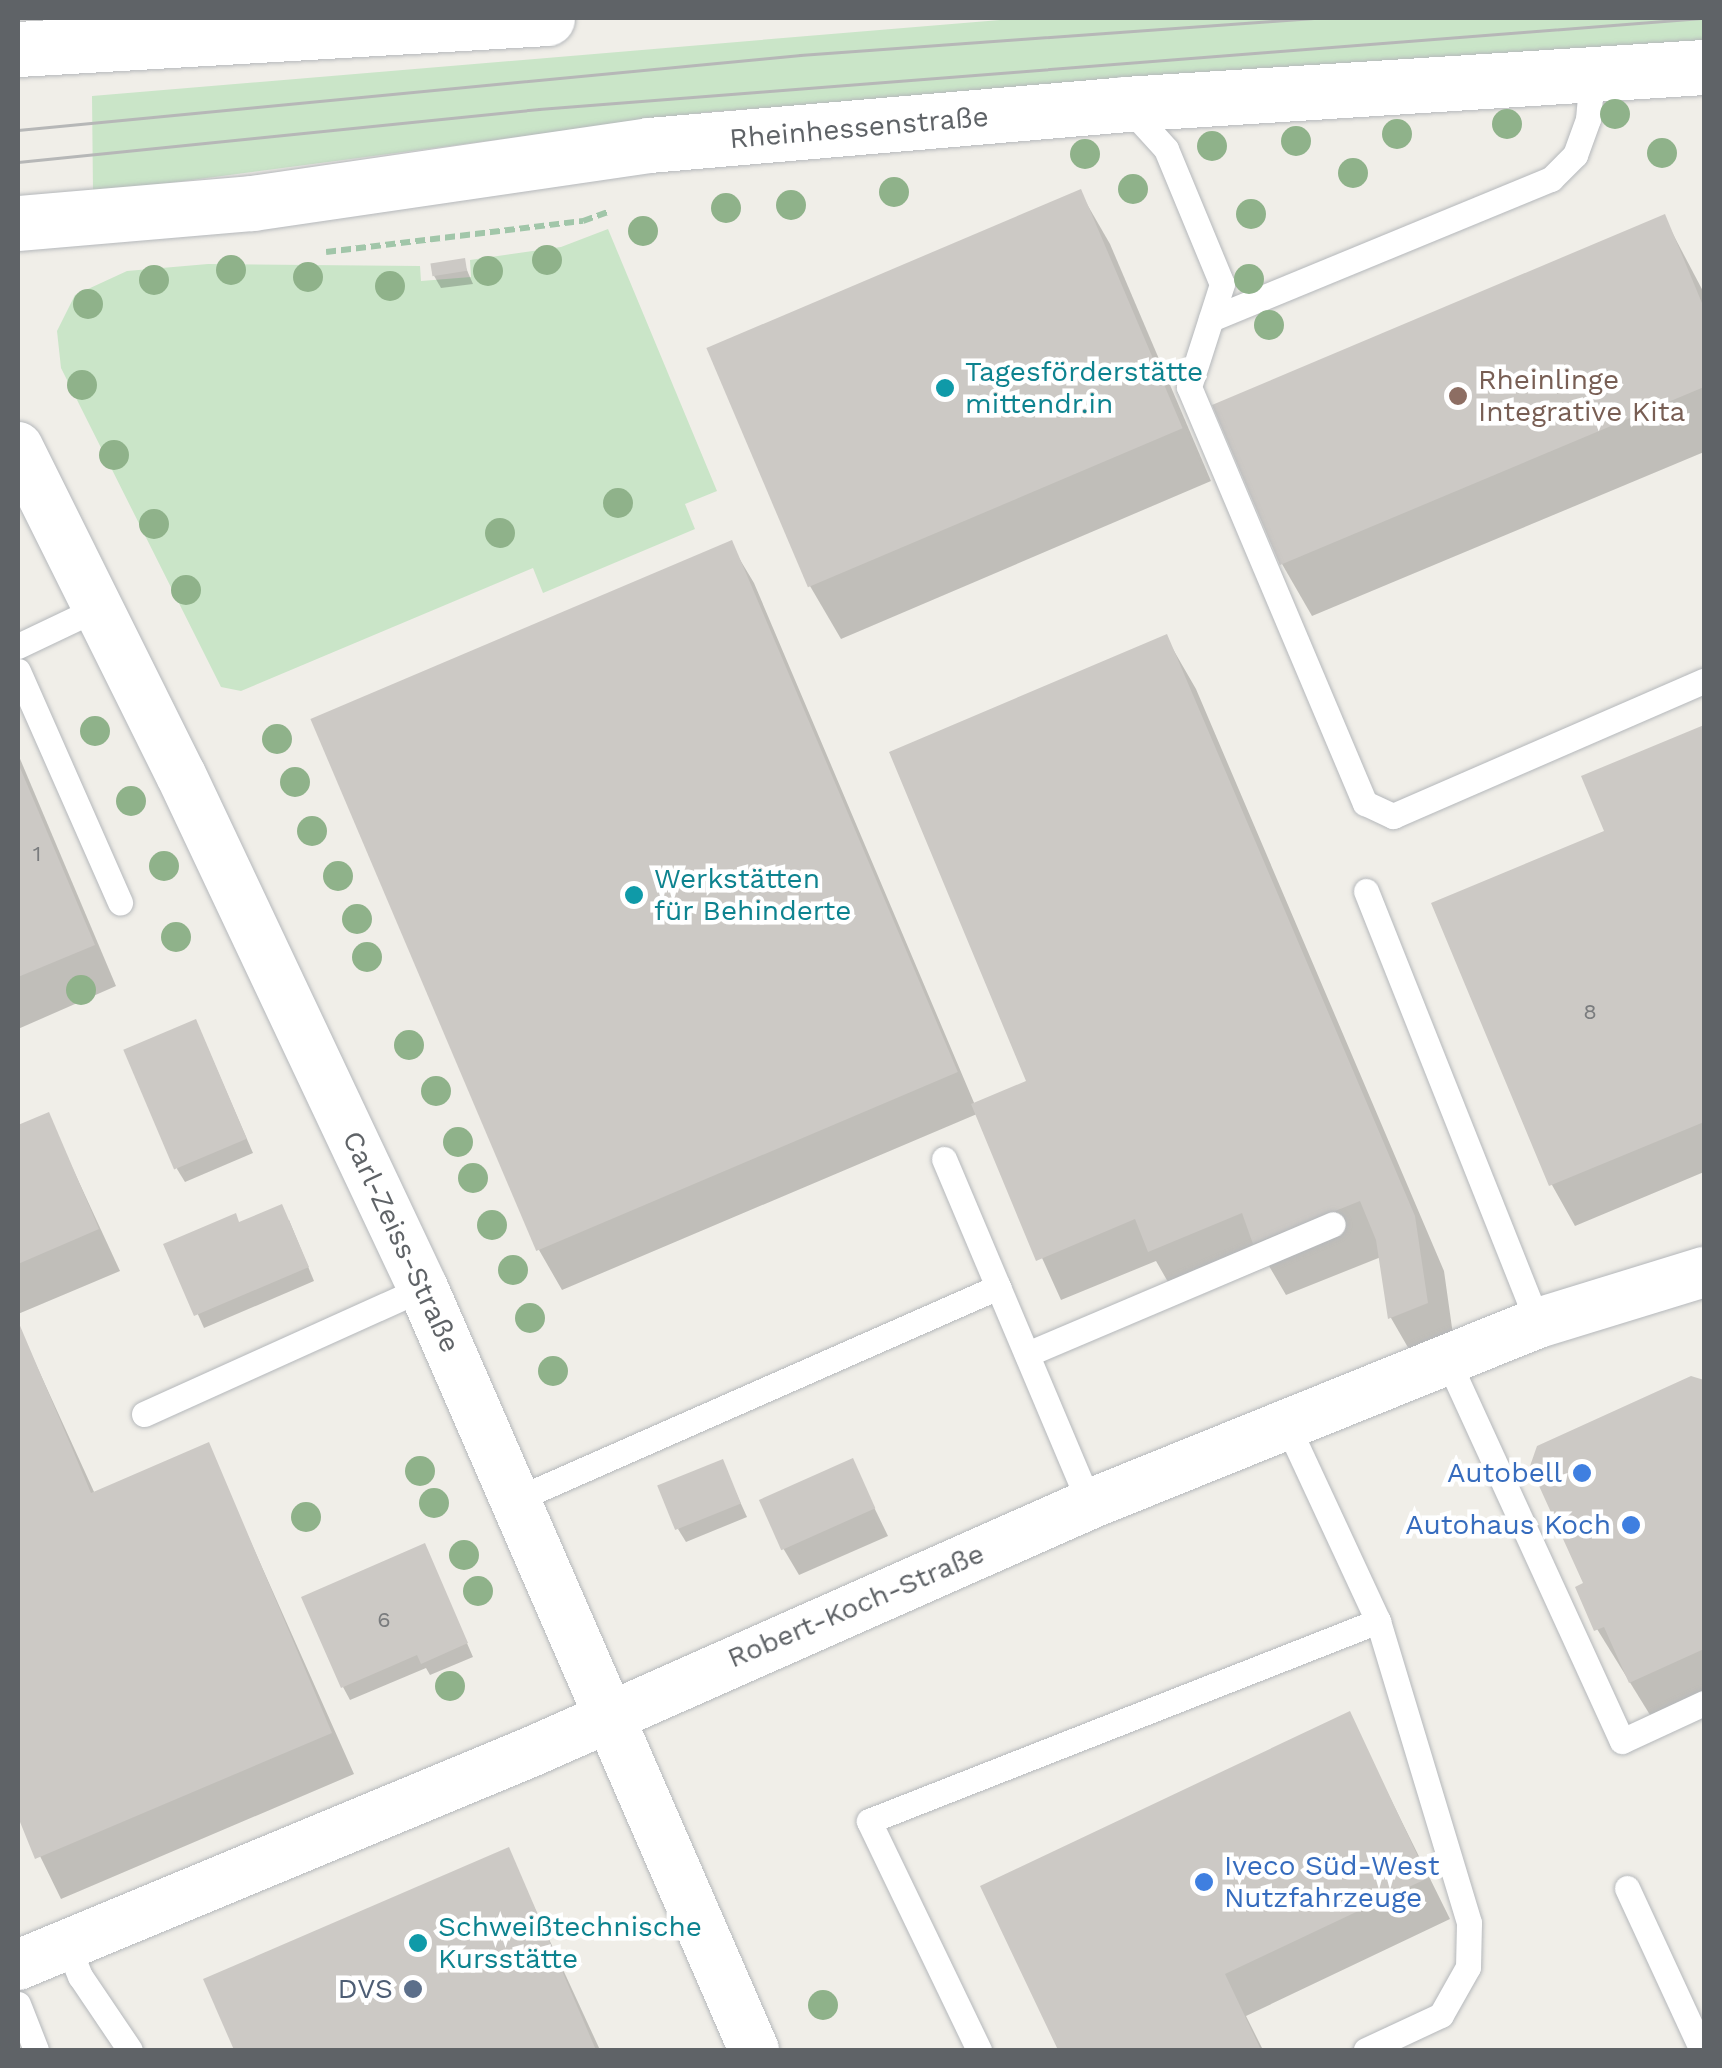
<!DOCTYPE html>
<html>
<head>
<meta charset="utf-8">
<style>
	body { margin:0 }
	#map { position:relative; width:1722px; height:2068px; overflow:hidden; background:#f0eee8; font-family:"Work Sans",sans-serif }
	div>[style] { position:absolute }
	.green>* { inset:0; background:#cae5c8 }
	.shadow>* { inset:0; background:#0003 }
	.building>* { inset:0; background:#ccc9c5; transform-origin:0 0 }
	.path>* { height:6px; margin-top:-3px; transform-origin:0; background:repeating-linear-gradient(90deg,#a1c6a9 0 10px,transparent 0 15px) }
	.roads { filter:drop-shadow(0 0 2px #b5b8bb) drop-shadow(0 0 2px #b5b8bb) }
	.lane>* { height:25px; margin:-12.5px; padding:0 12.5px; transform-origin:12.5px; border-radius:12.5px; background:#fff }
	.street>* { height:50px; margin:-25px; padding:0 25px; transform-origin:25px; border-radius:25px; background:#fff }
	.secondary>* { height:55px; margin:-27.5px; padding:0 27.5px; transform-origin:27.5px; border-radius:27.5px; background:#fff }
	.tram>* { height:2.5px; margin:-1.25px; padding:0 1.25px; transform-origin:1.25px; border-radius:1.25px; background:#b6b7b7 }
	.trees>* { width:30px; height:30px; margin:-15px; border-radius:50%; background:#8fb28a }
	.dots>* { width:28px; height:28px; translate:-50% -50%; box-sizing:border-box; border:5px solid #fff; border-radius:50% }
	span { translate:-50% -50%; white-space:nowrap; text-align:center; line-height:1.15; -webkit-text-stroke:9px #fff; paint-order:stroke }
	.number-label { font-size:22px; color:#7a7c7e }
	.number-label span { -webkit-text-stroke-width:0 }
	.street-label { font-size:28px; color:#5f6367 }
	.culture-label { font-size:28px; color:#0d838f }
	.left { translate:0 -50%; text-align:left }
	.education-label { font-size:28px; color:#785e54 }
	.shop-label { font-size:28px; color:#366cbe }
	.right { translate:-100% -50%; text-align:right }
	.service-label { font-size:28px; color:#4e5e75 }
	.frame { position:absolute; inset:0; border:20px solid #5f6367; pointer-events:none }
</style>
</head>
<body>
<div id="map">
	<div class="green">
		<div style="clip-path:polygon(1023px 18px,1704px 18px,1704px 41px,708px 112px,93px 193px,92px 96px)"></div>
		<div style="clip-path:polygon(608px 229px,717px 491px,685px 504px,695px 529px,543px 593px,533px 568px,241px 691px,221px 687px,61px 368px,57px 331px,75px 295px,127px 271px,208px 264px,420px 266px,421px 281px,471px 277px,470px 260px,561px 247px)"></div>
	</div>
	<div class="shadow">
		<div style="clip-path:polygon(1080px 192px,1110px 244px,1211px 481px,841px 639px,810px 586px)"></div>
		<div style="clip-path:polygon(1664px 217px,1704px 293px,1704px 452px,1312px 616px,1282px 564px,1215px 406px)"></div>
		<div style="clip-path:polygon(463px 261px,473px 284px,441px 288px,433px 274px)"></div>
		<div style="clip-path:polygon(730px 543px,754px 583px,975px 1105px,1029px 1083px,1166px 637px,1196px 689px,1444px 1271px,1456px 1356px,1421px 1370px,1391px 1318px,1381px 1257px,1286px 1295px,1269px 1266px,1180px 1303px,1156px 1261px,1061px 1300px,977px 1114px,562px 1290px,539px 1250px)"></div>
		<div style="clip-path:polygon(1704px 728px,1704px 1172px,1575px 1226px,1552px 1185px,1434px 904px,1608px 832px,1585px 778px)"></div>
		<div style="clip-path:polygon(18px 754px,116px 986px,18px 1029px)"></div>
		<div style="clip-path:polygon(202px 1035px,253px 1153px,185px 1182px,177px 1169px)"></div>
		<div style="clip-path:polygon(48px 1115px,120px 1271px,18px 1314px,18px 1128px)"></div>
		<div style="clip-path:polygon(289px 1220px,314px 1281px,204px 1328px,167px 1245px,240px 1225px)"></div>
		<div style="clip-path:polygon(18px 1325px,95px 1494px,208px 1446px,354px 1774px,61px 1899px,18px 1811px)"></div>
		<div style="clip-path:polygon(1691px 1379px,1704px 1383px,1704px 1700px,1655px 1723px,1597px 1629px,1586px 1585px)"></div>
		<div style="clip-path:polygon(722px 1462px,747px 1517px,686px 1542px,678px 1529px)"></div>
		<div style="clip-path:polygon(852px 1462px,888px 1536px,799px 1575px,783px 1548px)"></div>
		<div style="clip-path:polygon(431px 1560px,473px 1657px,430px 1675px,426px 1668px,350px 1700px,343px 1687px)"></div>
		<div style="clip-path:polygon(1349px 1715px,1450px 1919px,1246px 2016px,1263px 2050px,1060px 2050px,983px 1888px)"></div>
		<div style="clip-path:polygon(508px 1850px,600px 2050px,237px 2050px,206px 1980px)"></div>
	</div>
	<div class="building">
		<div style="left:1081px;top:189px;width:260px;height:407px;rotate:67deg"></div>
		<div style="clip-path:polygon(1665px 214px,1704px 308px,1704px 387px,1280px 565px,1212px 405px)"></div>
		<div style="left:465px;top:258px;width:13px;height:35px;rotate:81deg"></div>
		<div style="left:732px;top:540px;width:578px;height:458px;rotate:67deg"></div>
		<div style="clip-path:polygon(1167px 634px,1415px 1216px,1428px 1303px,1388px 1319px,1376px 1240px,1360px 1201px,1253px 1244px,1242px 1213px,1148px 1252px,1135px 1219px,1036px 1261px,971px 1104px,1026px 1081px,889px 752px)"></div>
		<div style="clip-path:polygon(1704px 725px,1704px 1122px,1549px 1186px,1431px 903px,1604px 831px,1581px 776px)"></div>
		<div style="clip-path:polygon(18px 763px,95px 945px,18px 977px)"></div>
		<div style="left:196px;top:1019px;width:130px;height:79px;rotate:67deg"></div>
		<div style="clip-path:polygon(49px 1112px,99px 1229px,18px 1264px,18px 1125px)"></div>
		<div style="clip-path:polygon(282px 1204px,309px 1267px,194px 1316px,163px 1244px,236px 1213px,239px 1222px)"></div>
		<div style="clip-path:polygon(18px 1321px,91px 1493px,209px 1442px,332px 1733px,35px 1859px,18px 1817px)"></div>
		<div style="clip-path:polygon(1691px 1376px,1704px 1380px,1704px 1649px,1629px 1683px,1604px 1627px,1594px 1631px,1575px 1587px,1583px 1583px,1530px 1466px,1537px 1446px)"></div>
		<div style="left:853px;top:1458px;width:55px;height:103px;rotate:66deg"></div>
		<div style="left:723px;top:1459px;width:48px;height:71px;rotate:68deg"></div>
		<div style="clip-path:polygon(425px 1543px,468px 1643px,421px 1664px,417px 1655px,341px 1688px,301px 1597px)"></div>
		<div style="clip-path:polygon(1350px 1711px,1428px 1878px,1225px 1974px,1261px 2050px,1058px 2050px,980px 1886px)"></div>
		<div style="clip-path:polygon(509px 1847px,596px 2050px,234px 2050px,203px 1979px)"></div>
	</div>
	<div class="path">
		<div style="left:326px;top:252px;width:259px;rotate:-6.9deg"></div>
		<div style="left:583px;top:221px;width:29px;rotate:-20deg"></div>
	</div>
	<div class="roads">
		<div class="lane">
			<div style="left:1127px;top:106px;width:58px;rotate:47.8deg"></div>
			<div style="left:1166px;top:149px;width:146px;rotate:67.5deg"></div>
			<div style="left:1222px;top:284px;width:108px;rotate:107.8deg"></div>
			<div style="left:1189px;top:387px;width:452px;rotate:67.1deg"></div>
			<div style="left:1365px;top:803px;width:31px;rotate:25deg"></div>
			<div style="left:1393px;top:816px;width:339px;rotate:-23.5deg"></div>
			<div style="left:1211px;top:319px;width:368px;rotate:-22.4deg"></div>
			<div style="left:1551px;top:179px;width:34px;rotate:-45deg"></div>
			<div style="left:1575px;top:155px;width:38px;rotate:-70deg"></div>
			<div style="left:1588px;top:119px;width:43px;rotate:-84.7deg"></div>
			<div style="left:18px;top:646px;width:89px;rotate:-25.4deg"></div>
			<div style="left:18px;top:671px;width:253px;rotate:66.2deg"></div>
			<div style="left:1366px;top:891px;width:465px;rotate:68.3deg"></div>
			<div style="left:944px;top:1159px;width:375px;rotate:67.1deg"></div>
			<div style="left:1027px;top:1354px;width:332px;rotate:-23deg"></div>
			<div style="left:1447px;top:1359px;width:420px;rotate:65.4deg"></div>
			<div style="left:1622px;top:1741px;width:90px;rotate:-24.9deg"></div>
			<div style="left:144px;top:1414px;width:306px;rotate:-24.3deg"></div>
			<div style="left:1287px;top:1425px;width:216px;rotate:65.1deg"></div>
			<div style="left:1378px;top:1621px;width:315px;rotate:73.2deg"></div>
			<div style="left:1469px;top:1923px;width:44px;rotate:91.3deg"></div>
			<div style="left:1468px;top:1967px;width:55px;rotate:119.4deg"></div>
			<div style="left:1441px;top:2015px;width:83px;rotate:155deg"></div>
			<div style="left:517px;top:1499px;width:526px;rotate:-23.79deg"></div>
			<div style="left:1627px;top:1888px;width:179px;rotate:65.2deg"></div>
			<div style="left:67px;top:1944px;width:35px;rotate:68deg"></div>
			<div style="left:80px;top:1976px;width:89px;rotate:56deg"></div>
			<div style="left:18px;top:2004px;width:49px;rotate:68.6deg"></div>
			<div style="left:979px;top:2050px;width:254px;rotate:-115.7deg"></div>
			<div style="left:869px;top:1821px;width:547px;rotate:-21.45deg"></div>
		</div>
		<div class="street">
			<div style="left:18px;top:447px;width:366px;rotate:63.6deg"></div>
			<div style="left:181px;top:775px;width:567px;rotate:64.75deg"></div>
			<div style="left:423px;top:1288px;width:831px;rotate:66.52deg"></div>
			<div style="left:18px;top:1965px;width:558px;rotate:-22.56deg"></div>
			<div style="left:533px;top:1751px;width:609px;rotate:-23.91deg"></div>
			<div style="left:1090px;top:1504px;width:483px;rotate:-22deg"></div>
			<div style="left:1538px;top:1323px;width:174px;rotate:-17.1deg"></div>
		</div>
		<div class="secondary">
			<div style="left:18px;top:49px;width:530px;rotate:-3.35deg"></div>
			<div style="left:18px;top:223px;width:235px;rotate:-4.9deg"></div>
			<div style="left:252px;top:203px;width:401px;rotate:-8.3deg"></div>
			<div style="left:649px;top:145px;width:478px;rotate:-4.9deg"></div>
			<div style="left:1125px;top:104px;width:580px;rotate:-3.66deg"></div>
		</div>
	</div>
	<div class="tram">
		<div style="left:18px;top:130px;width:786px;rotate:-5.48deg"></div>
		<div style="left:800px;top:55px;width:515px;rotate:-4.12deg"></div>
		<div style="left:18px;top:162px;width:524px;rotate:-5.81deg"></div>
		<div style="left:539px;top:109px;width:1169px;rotate:-4.47deg"></div>
	</div>
	<div class="trees">
		<div style="left:1615px;top:114px"></div>
		<div style="left:1507px;top:124px"></div>
		<div style="left:1397px;top:134px"></div>
		<div style="left:1296px;top:141px"></div>
		<div style="left:1212px;top:146px"></div>
		<div style="left:1662px;top:153px"></div>
		<div style="left:1085px;top:154px"></div>
		<div style="left:1353px;top:173px"></div>
		<div style="left:1133px;top:189px"></div>
		<div style="left:894px;top:192px"></div>
		<div style="left:791px;top:205px"></div>
		<div style="left:726px;top:208px"></div>
		<div style="left:1251px;top:214px"></div>
		<div style="left:643px;top:231px"></div>
		<div style="left:547px;top:260px"></div>
		<div style="left:231px;top:270px"></div>
		<div style="left:488px;top:271px"></div>
		<div style="left:308px;top:277px"></div>
		<div style="left:1249px;top:279px"></div>
		<div style="left:154px;top:280px"></div>
		<div style="left:390px;top:286px"></div>
		<div style="left:88px;top:304px"></div>
		<div style="left:1269px;top:325px"></div>
		<div style="left:82px;top:385px"></div>
		<div style="left:114px;top:455px"></div>
		<div style="left:618px;top:503px"></div>
		<div style="left:154px;top:524px"></div>
		<div style="left:500px;top:533px"></div>
		<div style="left:186px;top:590px"></div>
		<div style="left:95px;top:731px"></div>
		<div style="left:277px;top:739px"></div>
		<div style="left:295px;top:782px"></div>
		<div style="left:131px;top:801px"></div>
		<div style="left:312px;top:831px"></div>
		<div style="left:164px;top:866px"></div>
		<div style="left:338px;top:876px"></div>
		<div style="left:357px;top:919px"></div>
		<div style="left:176px;top:937px"></div>
		<div style="left:367px;top:957px"></div>
		<div style="left:81px;top:990px"></div>
		<div style="left:409px;top:1045px"></div>
		<div style="left:436px;top:1091px"></div>
		<div style="left:458px;top:1142px"></div>
		<div style="left:473px;top:1178px"></div>
		<div style="left:492px;top:1225px"></div>
		<div style="left:513px;top:1270px"></div>
		<div style="left:530px;top:1318px"></div>
		<div style="left:553px;top:1371px"></div>
		<div style="left:420px;top:1471px"></div>
		<div style="left:434px;top:1503px"></div>
		<div style="left:306px;top:1517px"></div>
		<div style="left:464px;top:1555px"></div>
		<div style="left:478px;top:1591px"></div>
		<div style="left:450px;top:1686px"></div>
		<div style="left:823px;top:2005px"></div>
	</div>
	<div class="dots">
		<div style="left:945px;top:388px;background:#0f9aa8"></div>
		<div style="left:1458px;top:396px;background:#8d6e63"></div>
		<div style="left:634px;top:895px;background:#0f9aa8"></div>
		<div style="left:1582px;top:1473px;background:#3f7fe0"></div>
		<div style="left:1631px;top:1525px;background:#3f7fe0"></div>
		<div style="left:1204px;top:1882px;background:#3f7fe0"></div>
		<div style="left:418px;top:1943px;background:#0f9aa8"></div>
		<div style="left:413px;top:1989px;background:#5c6f8a"></div>
	</div>
	<div class="number-label">
		<span style="left:37px;top:854px">1</span>
		<span style="left:1590px;top:1012px">8</span>
		<span style="left:384px;top:1620px">6</span>
	</div>
	<div class="street-label">
		<span style="left:859px;top:128px;rotate:-5deg">Rheinhessenstraße</span>
		<span style="left:401px;top:1242px;rotate:65deg">Carl-Zeiss-Straße</span>
		<span style="left:856px;top:1606px;rotate:-23deg">Robert-Koch-Straße</span>
	</div>
	<div class="culture-label">
		<span class="left" style="left:965px;top:388px">Tagesförderstätte<br>mittendr.in</span>
		<span class="left" style="left:654px;top:895px">Werkstätten<br>für Behinderte</span>
		<span class="left" style="left:438px;top:1943px">Schweißtechnische<br>Kursstätte</span>
	</div>
	<div class="education-label">
		<span class="left" style="left:1478px;top:396px">Rheinlinge<br>Integrative Kita</span>
	</div>
	<div class="shop-label">
		<span class="right" style="left:1562px;top:1473px">Autobell</span>
		<span class="right" style="left:1611px;top:1525px">Autohaus Koch</span>
		<span class="left" style="left:1224px;top:1882px">Iveco Süd-West<br>Nutzfahrzeuge</span>
	</div>
	<div class="service-label">
		<span class="right" style="left:393px;top:1989px">DVS</span>
	</div>
	<div class="frame"></div>
</div>
</body>
</html>
